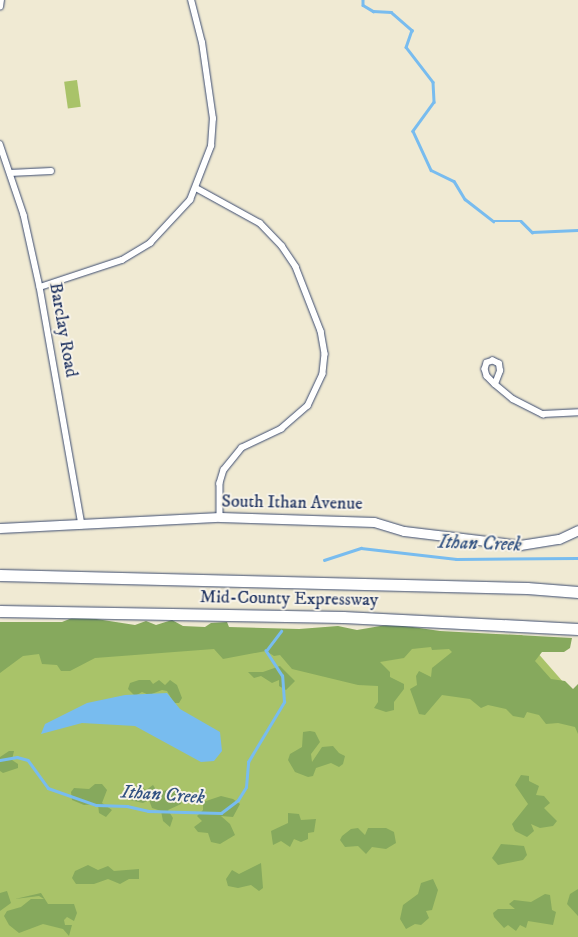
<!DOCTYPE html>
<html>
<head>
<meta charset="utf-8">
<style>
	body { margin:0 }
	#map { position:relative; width:578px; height:937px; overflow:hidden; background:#f0ead3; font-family:"IM FELL DW Pica",serif }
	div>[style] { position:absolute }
	.green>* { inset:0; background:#a9c369; transform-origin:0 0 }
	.forest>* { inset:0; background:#86a95d }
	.water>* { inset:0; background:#78bcef }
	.stream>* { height:2.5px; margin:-1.25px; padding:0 1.25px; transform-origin:1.25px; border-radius:1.25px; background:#78bcef }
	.roads { filter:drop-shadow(0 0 1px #3b4b70) drop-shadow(0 0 1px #3b4b70) }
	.street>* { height:5.5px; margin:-2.75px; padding:0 2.75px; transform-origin:2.75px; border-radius:2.75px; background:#fff }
	.secondary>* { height:9px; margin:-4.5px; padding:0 4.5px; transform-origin:4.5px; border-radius:4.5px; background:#fff }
	.highway>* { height:11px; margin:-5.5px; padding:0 5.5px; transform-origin:5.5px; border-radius:5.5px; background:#fff }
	span { translate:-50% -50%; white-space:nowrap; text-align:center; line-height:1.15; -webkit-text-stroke:4px #f7f3e8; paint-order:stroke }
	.street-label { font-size:18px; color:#1b2f5e }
	.water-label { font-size:19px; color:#325282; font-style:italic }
</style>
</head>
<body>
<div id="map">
	<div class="green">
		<div style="left:77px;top:80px;width:27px;height:13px;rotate:82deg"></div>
		<div style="clip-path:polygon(0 627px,522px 635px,578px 699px,578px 937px,0 937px)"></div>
	</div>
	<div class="forest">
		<div style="clip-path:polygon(77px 616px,135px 625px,146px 621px,156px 625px,172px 620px,183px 626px,205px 627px,211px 623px,227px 622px,229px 627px,299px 629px,338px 626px,357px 630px,392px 624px,440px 631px,572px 638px,570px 648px,564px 652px,542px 652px,535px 661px,551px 679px,565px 681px,573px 689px,578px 684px,578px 734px,575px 727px,558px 723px,546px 724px,539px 715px,527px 712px,524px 718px,513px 716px,506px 709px,488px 705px,481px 708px,470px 699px,442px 695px,425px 715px,419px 714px,410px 689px,417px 685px,416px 676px,419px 671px,431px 677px,432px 668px,452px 652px,449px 649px,432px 650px,431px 647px,412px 649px,404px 658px,380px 662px,390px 672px,390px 677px,404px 684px,404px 689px,394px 702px,394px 710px,386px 712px,374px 708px,378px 702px,378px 686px,358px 685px,292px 669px,280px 655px,274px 656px,266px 651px,223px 659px,214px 649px,95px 658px,70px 671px,61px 671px,57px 665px,42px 664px,39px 654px,23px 656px,0 673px,0 622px,62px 622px)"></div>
		<div style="clip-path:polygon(280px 666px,295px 681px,286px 690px,279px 686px,279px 680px,272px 683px,261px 676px,254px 678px,248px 672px,263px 672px)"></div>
		<div style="clip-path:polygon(139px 680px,150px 680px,153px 684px,159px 680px,165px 685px,170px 680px,177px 685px,182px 698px,179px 703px,174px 703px,167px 691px,162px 690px,149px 695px,142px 692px,135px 696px,128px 689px,130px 683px)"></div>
		<div style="clip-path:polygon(310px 731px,315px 732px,320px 742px,311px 754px,312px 762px,322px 747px,333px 746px,339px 753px,345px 756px,343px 764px,339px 767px,331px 763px,316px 768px,313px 776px,308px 777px,295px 772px,288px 760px,290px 754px,302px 747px,303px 732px)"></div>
		<div style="clip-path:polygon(9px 751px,14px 751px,12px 760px,18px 764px,18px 768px,3px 773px,0 771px,0 757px)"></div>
		<div style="clip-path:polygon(521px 775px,529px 776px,529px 781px,539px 786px,536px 795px,544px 796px,550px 803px,544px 808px,557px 821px,553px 826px,540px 828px,531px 824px,534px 831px,527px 837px,515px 831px,512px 824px,528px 804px,515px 785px)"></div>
		<div style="clip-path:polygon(95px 784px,102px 784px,107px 790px,102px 803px,112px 810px,106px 817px,99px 813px,98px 804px,84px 805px,72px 800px,71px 792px,74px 788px,89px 789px)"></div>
		<div style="clip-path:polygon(139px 785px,146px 790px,153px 785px,158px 793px,174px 787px,179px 789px,183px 797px,181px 804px,168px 810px,173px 818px,170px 827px,163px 821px,161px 811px,152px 808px,149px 800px,143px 803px,130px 800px,127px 790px)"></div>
		<div style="clip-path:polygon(221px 796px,233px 799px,240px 804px,233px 817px,221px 816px,230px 824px,235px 835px,220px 844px,211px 842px,208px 833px,198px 832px,194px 827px,202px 821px,197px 816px,203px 810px,203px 802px)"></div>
		<div style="clip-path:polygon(288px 813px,299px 814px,301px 820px,316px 819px,314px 832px,308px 833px,308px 839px,301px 842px,294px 839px,290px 847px,281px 841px,273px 845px,271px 831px,288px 823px)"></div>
		<div style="clip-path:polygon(358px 828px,365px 835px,368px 828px,386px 828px,394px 832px,396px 843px,386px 849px,372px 847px,366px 854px,358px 846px,345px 847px,340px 840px,342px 836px,351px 829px)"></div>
		<div style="clip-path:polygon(501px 844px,524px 846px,527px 855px,523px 860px,498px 865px,492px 858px)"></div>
		<div style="clip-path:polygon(261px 863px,263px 888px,259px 891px,251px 885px,238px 888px,228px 886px,226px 879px,232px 870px,239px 874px)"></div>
		<div style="clip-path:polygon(88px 865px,98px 870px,108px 866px,114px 871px,139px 869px,139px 879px,129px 879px,120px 884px,108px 879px,94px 884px,76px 884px,72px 878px,75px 871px)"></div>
		<div style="clip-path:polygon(433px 879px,438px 890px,432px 910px,426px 911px,429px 918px,421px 925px,415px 924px,406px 929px,400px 919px,403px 905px,418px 894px,421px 883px)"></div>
		<div style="clip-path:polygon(578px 889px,578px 916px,567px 904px,570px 894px)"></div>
		<div style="clip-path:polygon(7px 891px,11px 903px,0 911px,0 893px)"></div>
		<div style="clip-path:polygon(41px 893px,48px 904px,74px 904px,77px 913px,74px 921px,67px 917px,64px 920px,65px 925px,72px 925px,69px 936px,63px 929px,43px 924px,19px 933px,9px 925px,4px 916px,7px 911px,21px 907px,31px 899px,44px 899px,39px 896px,15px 899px)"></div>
		<div style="clip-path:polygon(545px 894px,550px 895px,552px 910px,556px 912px,553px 925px,528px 921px,526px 928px,520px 925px,516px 931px,508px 925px,504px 928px,494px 917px,493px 913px,498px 909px,515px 909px,509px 904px,514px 900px,531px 902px)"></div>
	</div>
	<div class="water">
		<div style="clip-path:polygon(167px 693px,180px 709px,220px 732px,222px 751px,214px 761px,201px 762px,135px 726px,82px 723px,41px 734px,45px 724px,87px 703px,125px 695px)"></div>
	</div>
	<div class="stream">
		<div style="left:363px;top:0;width:5px;rotate:90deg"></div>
		<div style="left:363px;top:5px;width:12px;rotate:31deg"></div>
		<div style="left:373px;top:11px;width:18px;rotate:3deg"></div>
		<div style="left:391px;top:12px;width:28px;rotate:41deg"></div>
		<div style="left:412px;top:30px;width:18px;rotate:109deg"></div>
		<div style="left:406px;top:47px;width:44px;rotate:52.4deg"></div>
		<div style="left:433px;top:82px;width:20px;rotate:87deg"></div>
		<div style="left:434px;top:102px;width:36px;rotate:126deg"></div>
		<div style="left:413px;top:131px;width:43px;rotate:65.2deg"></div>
		<div style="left:431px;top:170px;width:25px;rotate:26deg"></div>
		<div style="left:454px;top:181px;width:21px;rotate:59deg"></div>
		<div style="left:465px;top:199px;width:36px;rotate:38deg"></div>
		<div style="left:493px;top:221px;width:28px"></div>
		<div style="left:521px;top:221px;width:16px;rotate:45deg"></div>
		<div style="left:532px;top:232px;width:46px;rotate:-2.5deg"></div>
		<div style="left:324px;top:560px;width:39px;rotate:-18deg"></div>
		<div style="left:361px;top:548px;width:96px;rotate:6.6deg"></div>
		<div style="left:456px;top:559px;width:122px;rotate:-0.5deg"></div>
		<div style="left:0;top:760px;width:17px;rotate:-10deg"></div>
		<div style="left:17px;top:757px;width:11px;rotate:15deg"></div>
		<div style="left:28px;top:760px;width:34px;rotate:54deg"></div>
		<div style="left:48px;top:788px;width:51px;rotate:19.5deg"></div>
		<div style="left:96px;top:805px;width:31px;rotate:2deg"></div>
		<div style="left:127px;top:806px;width:22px;rotate:13deg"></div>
		<div style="left:148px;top:811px;width:73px;rotate:1.6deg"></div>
		<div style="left:221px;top:813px;width:21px;rotate:-37deg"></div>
		<div style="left:238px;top:800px;width:15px;rotate:-58deg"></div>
		<div style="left:246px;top:787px;width:25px;rotate:-85deg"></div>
		<div style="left:248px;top:762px;width:70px;rotate:-59deg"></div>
		<div style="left:284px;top:702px;width:26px;rotate:-94deg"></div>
		<div style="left:282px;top:676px;width:30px;rotate:-123deg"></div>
		<div style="left:266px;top:651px;width:25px;rotate:-53deg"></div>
	</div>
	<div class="roads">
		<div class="street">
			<div style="left:0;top:7px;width:7px;rotate:-82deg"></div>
			<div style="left:0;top:144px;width:75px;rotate:71.3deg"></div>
			<div style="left:24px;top:215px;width:74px;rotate:77.5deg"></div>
			<div style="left:40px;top:287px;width:242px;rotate:80deg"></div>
			<div style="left:10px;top:173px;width:41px;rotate:-2.8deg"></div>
			<div style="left:196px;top:188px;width:73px;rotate:28.7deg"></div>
			<div style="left:260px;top:223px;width:32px;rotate:46deg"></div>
			<div style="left:282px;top:246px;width:25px;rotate:56deg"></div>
			<div style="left:296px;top:267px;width:69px;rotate:68.7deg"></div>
			<div style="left:321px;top:331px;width:23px;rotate:80deg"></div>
			<div style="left:325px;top:354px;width:20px;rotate:96deg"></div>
			<div style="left:323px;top:374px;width:35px;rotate:115deg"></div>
			<div style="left:308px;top:406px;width:35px;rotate:139deg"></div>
			<div style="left:282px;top:429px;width:44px;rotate:154.6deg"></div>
			<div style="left:242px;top:448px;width:28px;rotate:129deg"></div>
			<div style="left:224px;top:470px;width:14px;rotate:107deg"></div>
			<div style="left:220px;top:483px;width:34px;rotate:90deg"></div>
			<div style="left:40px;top:287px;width:86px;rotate:-18.2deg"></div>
			<div style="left:122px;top:260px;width:33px;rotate:-31deg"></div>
			<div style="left:150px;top:243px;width:59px;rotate:-47.1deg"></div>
			<div style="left:190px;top:200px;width:58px;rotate:-68.7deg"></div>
			<div style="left:211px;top:146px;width:27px;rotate:-86deg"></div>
			<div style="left:213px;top:119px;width:77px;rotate:-98.2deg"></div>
			<div style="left:202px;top:43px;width:44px;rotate:-104.3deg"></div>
			<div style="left:495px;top:384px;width:14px;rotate:-69deg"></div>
			<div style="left:500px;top:371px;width:7px;rotate:-98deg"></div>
			<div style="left:499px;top:364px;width:7px;rotate:-153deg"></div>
			<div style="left:493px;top:361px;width:6px;rotate:162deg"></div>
			<div style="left:487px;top:363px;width:6px;rotate:108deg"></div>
			<div style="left:485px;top:369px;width:7px;rotate:74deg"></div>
			<div style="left:487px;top:376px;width:11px;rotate:45deg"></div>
			<div style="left:495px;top:384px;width:23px;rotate:40deg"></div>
			<div style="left:513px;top:399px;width:34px;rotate:27deg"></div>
			<div style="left:543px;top:414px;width:35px;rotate:-3deg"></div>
		</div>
		<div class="secondary">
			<div style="left:0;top:528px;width:220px;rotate:-2.9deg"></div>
			<div style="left:220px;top:517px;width:154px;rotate:1.9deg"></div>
			<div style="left:374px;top:522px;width:31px;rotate:17deg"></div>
			<div style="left:404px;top:531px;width:117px;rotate:6.9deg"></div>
			<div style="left:520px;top:545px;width:39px;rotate:-9deg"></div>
			<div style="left:559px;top:539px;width:21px;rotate:-25deg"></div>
		</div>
		<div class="highway">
			<div style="left:0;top:575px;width:527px;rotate:1.41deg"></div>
			<div style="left:527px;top:588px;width:51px;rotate:4.5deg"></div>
			<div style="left:0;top:611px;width:343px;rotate:1deg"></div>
			<div style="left:343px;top:617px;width:235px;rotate:2.9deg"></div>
		</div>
	</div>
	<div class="street-label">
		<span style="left:63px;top:330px;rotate:80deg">Barclay Road</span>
		<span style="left:292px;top:503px;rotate:1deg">South Ithan Avenue</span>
		<span style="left:289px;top:599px;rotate:1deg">Mid-County Expressway</span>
	</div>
	<div class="water-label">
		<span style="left:480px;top:544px;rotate:2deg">Ithan Creek</span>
		<span style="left:163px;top:795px;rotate:4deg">Ithan Creek</span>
	</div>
</div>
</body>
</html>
